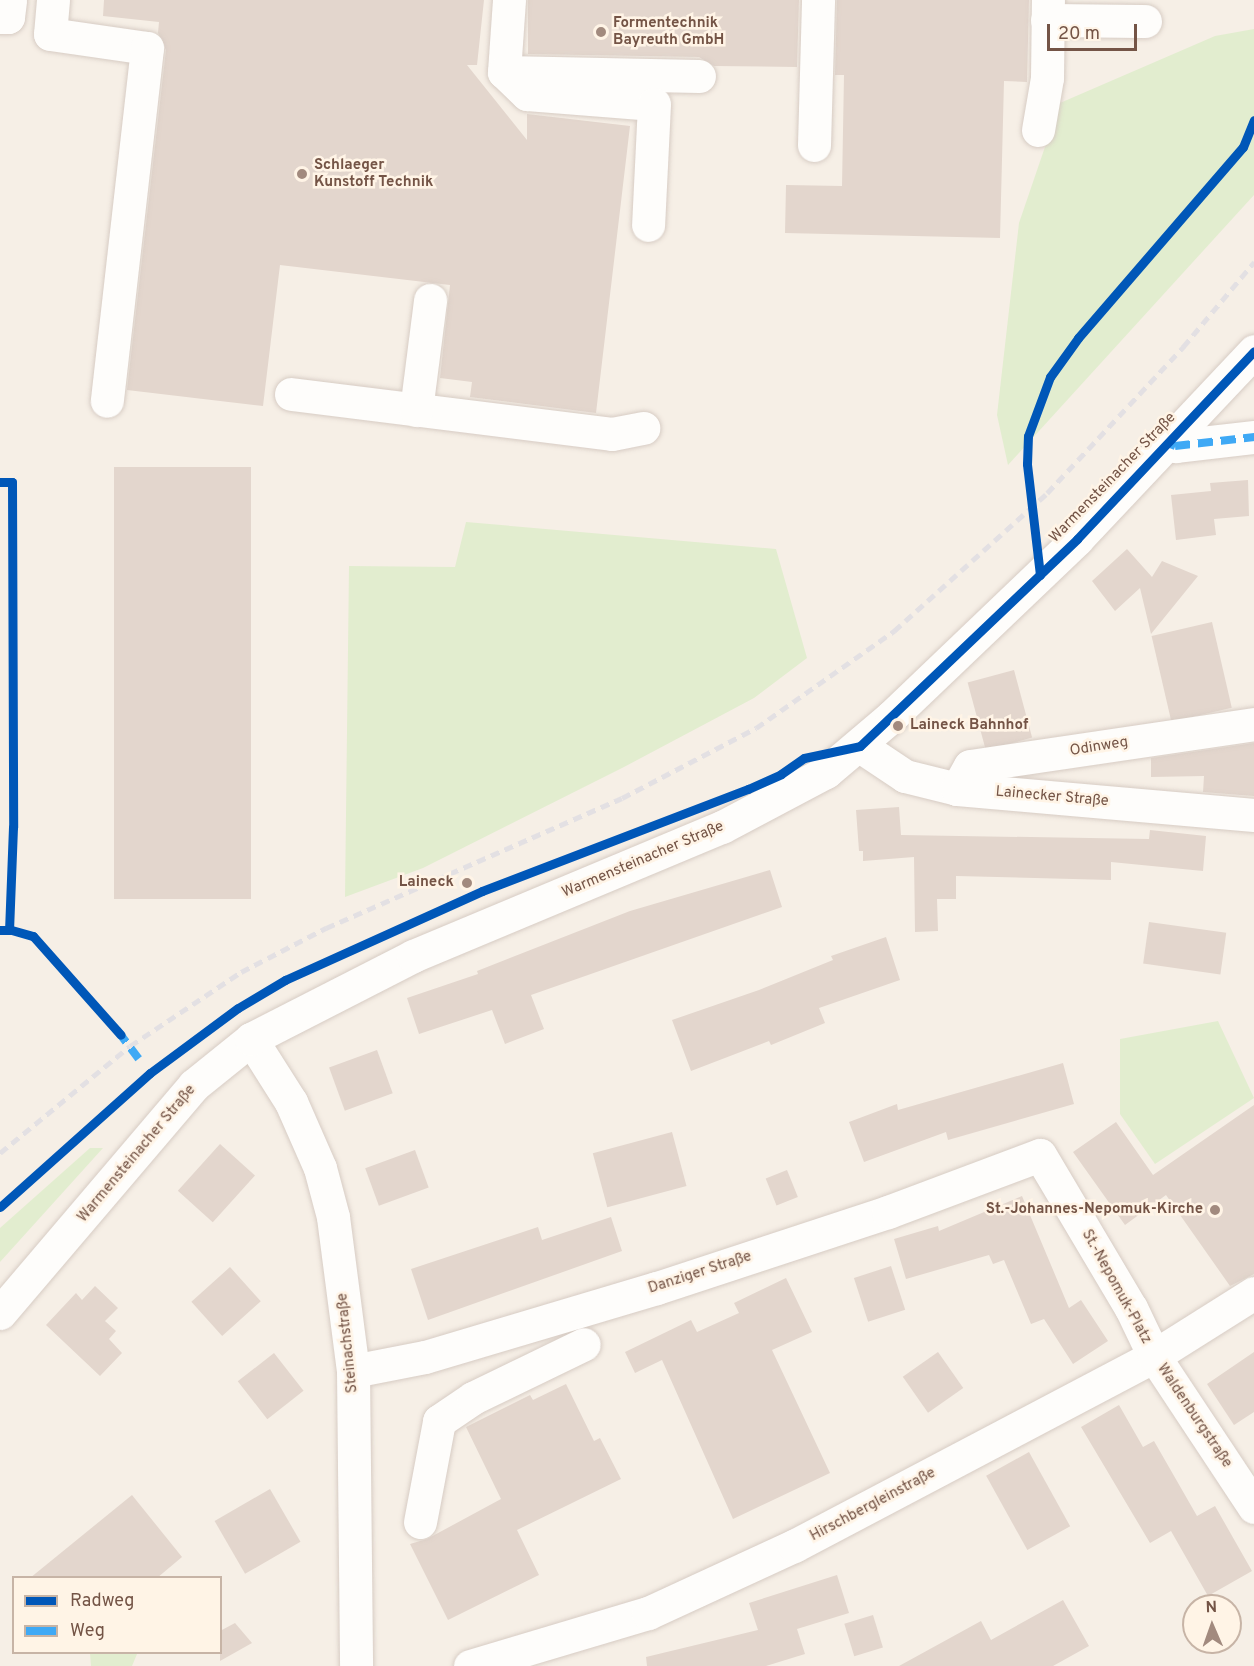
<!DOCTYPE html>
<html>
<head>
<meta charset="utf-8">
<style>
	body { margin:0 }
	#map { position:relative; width:1254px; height:1666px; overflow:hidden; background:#f6efe6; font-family:Overpass,sans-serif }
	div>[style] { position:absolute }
	.green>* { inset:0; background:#e2edcf }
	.building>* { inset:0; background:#e3d6cd; transform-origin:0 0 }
	.roads { filter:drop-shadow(0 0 2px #d7ccc4) drop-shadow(0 0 2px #d7ccc4) }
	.minor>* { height:33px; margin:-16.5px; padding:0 16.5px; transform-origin:16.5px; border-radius:16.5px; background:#fefdfb }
	.rail>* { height:4.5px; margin-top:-2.25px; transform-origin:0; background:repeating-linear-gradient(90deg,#e3e0e3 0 9px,transparent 0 15px) }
	.quiet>* { height:8px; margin-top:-4px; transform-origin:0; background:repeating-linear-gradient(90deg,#3fa9f5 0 15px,transparent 0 23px) }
	.cycleway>* { height:9px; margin:-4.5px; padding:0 4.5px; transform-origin:4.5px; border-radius:4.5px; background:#0057b8 }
	.dots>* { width:16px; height:16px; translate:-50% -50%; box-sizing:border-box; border:3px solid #fff4e6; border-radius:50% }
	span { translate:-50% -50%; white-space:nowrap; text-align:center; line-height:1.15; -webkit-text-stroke:5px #fff4e6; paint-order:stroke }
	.poi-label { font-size:15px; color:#745446; font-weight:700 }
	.left { translate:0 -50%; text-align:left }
	.right { translate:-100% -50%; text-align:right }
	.street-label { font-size:15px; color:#745446 }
	.legend { position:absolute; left:12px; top:1576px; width:210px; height:78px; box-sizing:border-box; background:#fff4e6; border:2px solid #c7b4a6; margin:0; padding:8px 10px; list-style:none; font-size:18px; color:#745446 }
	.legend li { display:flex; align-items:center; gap:12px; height:30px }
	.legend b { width:30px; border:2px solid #c7b4a6 }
	.north { position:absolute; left:1182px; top:1594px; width:60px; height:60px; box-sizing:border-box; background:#fff4e6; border:2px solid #c7b4a6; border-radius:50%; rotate:358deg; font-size:16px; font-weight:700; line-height:24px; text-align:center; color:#745446 }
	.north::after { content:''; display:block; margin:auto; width:21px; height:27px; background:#a28a7e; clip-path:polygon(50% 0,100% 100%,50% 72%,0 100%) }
	.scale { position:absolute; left:1047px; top:24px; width:90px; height:27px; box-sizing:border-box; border:3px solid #745446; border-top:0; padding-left:8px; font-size:18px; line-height:21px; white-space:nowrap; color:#745446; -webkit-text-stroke:4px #fff4e6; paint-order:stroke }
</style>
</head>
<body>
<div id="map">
	<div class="green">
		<div style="clip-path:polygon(1254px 29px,1254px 195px,1008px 465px,997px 415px,1019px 223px,1060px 103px,1215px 36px)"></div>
		<div style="clip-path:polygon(466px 522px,776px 549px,807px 658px,754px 698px,624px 767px,423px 868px,345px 897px,349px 566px,455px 567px)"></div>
		<div style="clip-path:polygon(1218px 1021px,1254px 1098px,1155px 1164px,1120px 1114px,1120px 1039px)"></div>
		<div style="clip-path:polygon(90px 1148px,103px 1148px,0 1262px,0 1228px)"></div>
		<div style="clip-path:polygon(90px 1653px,136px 1652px,137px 1654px,132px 1666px,91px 1666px)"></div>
	</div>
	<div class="building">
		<div style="clip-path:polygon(104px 0,484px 0,477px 65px,467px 65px,527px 140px,527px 114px,630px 126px,596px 413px,470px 397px,472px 382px,440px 378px,450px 285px,280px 265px,263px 406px,127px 390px,166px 50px,158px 33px,159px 22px,103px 16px)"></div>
		<div style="clip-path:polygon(528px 0,799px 0,797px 67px,714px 66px,699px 57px,528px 54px)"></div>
		<div style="clip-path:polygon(837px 0,1029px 0,1027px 82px,1004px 81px,1000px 238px,785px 233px,786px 185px,842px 186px,844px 75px,835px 75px)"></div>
		<div style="left:114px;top:467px;width:137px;height:432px"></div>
		<div style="clip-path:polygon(1248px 480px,1249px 516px,1214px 519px,1216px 535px,1176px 540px,1171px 495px,1211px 491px,1210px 483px)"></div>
		<div style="clip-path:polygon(1127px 549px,1152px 577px,1162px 561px,1198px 576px,1151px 634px,1140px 588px,1115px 611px,1092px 581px)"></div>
		<div style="left:1212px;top:622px;width:88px;height:62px;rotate:77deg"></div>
		<div style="left:1014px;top:670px;width:70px;height:48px;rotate:75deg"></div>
		<div style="clip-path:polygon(1254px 743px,1254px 796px,1203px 792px,1204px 776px,1151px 777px,1151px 758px)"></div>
		<div style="clip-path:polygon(899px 807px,901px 835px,1149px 839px,1150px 830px,1206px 836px,1203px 871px,1111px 862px,1111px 880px,956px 876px,956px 899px,937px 899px,938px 931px,915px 932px,914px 857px,863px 861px,863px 851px,859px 851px,856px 810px)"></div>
		<div style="clip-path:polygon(770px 870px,782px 907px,531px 995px,544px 1029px,505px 1044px,492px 1010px,419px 1034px,407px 998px,478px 974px,477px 971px,630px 911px)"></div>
		<div style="left:1149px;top:922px;width:78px;height:42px;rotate:8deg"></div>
		<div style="clip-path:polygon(886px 937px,900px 980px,819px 1008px,825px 1023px,771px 1045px,769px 1041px,691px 1071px,672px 1020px,759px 990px,833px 960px,831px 956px)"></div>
		<div style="left:377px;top:1050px;width:46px;height:51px;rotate:70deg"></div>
		<div style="clip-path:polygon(1063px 1063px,1074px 1104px,948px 1140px,946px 1132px,864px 1162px,849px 1122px,897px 1104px,898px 1110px)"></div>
		<div style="clip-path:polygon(1254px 1105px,1254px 1274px,1230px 1286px,1166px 1195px,1125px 1225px,1073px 1152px,1116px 1122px,1153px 1175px)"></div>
		<div style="left:672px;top:1132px;width:56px;height:82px;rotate:75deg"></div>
		<div style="left:220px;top:1144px;width:47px;height:63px;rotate:42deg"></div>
		<div style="left:415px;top:1150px;width:40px;height:53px;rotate:70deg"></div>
		<div style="left:787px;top:1170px;width:29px;height:23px;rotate:68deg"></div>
		<div style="clip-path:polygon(1022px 1196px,1069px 1308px,1081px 1300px,1108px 1341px,1073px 1364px,1044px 1319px,1031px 1324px,1004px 1260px,993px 1264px,989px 1255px,906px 1279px,894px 1239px,938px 1226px,939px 1231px)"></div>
		<div style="clip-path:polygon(611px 1217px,622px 1251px,428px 1320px,411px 1269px,538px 1227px,542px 1240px)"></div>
		<div style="left:891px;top:1266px;width:46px;height:39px;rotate:72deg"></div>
		<div style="left:230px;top:1267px;width:46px;height:52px;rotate:48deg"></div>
		<div style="clip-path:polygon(786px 1278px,812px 1332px,772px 1350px,830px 1473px,733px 1519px,662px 1360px,635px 1373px,625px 1352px,691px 1320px,697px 1332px,739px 1313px,734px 1303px)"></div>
		<div style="clip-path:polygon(95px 1286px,118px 1308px,105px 1321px,116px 1331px,109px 1339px,122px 1353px,100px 1376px,46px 1325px,76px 1293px,82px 1300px)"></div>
		<div style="left:938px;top:1352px;width:44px;height:43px;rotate:55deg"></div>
		<div style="clip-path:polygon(1254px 1352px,1254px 1412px,1234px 1425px,1207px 1384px)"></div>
		<div style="left:274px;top:1353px;width:48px;height:46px;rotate:52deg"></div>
		<div style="clip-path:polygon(566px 1384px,594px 1441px,600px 1438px,621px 1479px,517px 1530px,539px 1575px,448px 1620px,410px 1544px,427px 1539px,501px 1499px,466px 1427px,530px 1395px,533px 1400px)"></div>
		<div style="clip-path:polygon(1119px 1405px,1143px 1447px,1154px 1441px,1197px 1516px,1215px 1506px,1252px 1571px,1208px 1596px,1171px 1531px,1150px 1543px,1081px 1427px)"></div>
		<div style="left:1029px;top:1452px;width:85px;height:49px;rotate:61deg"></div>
		<div style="left:270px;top:1489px;width:61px;height:64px;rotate:60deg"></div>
		<div style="clip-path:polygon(132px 1495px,182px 1557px,157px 1578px,30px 1578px)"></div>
		<div style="clip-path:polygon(837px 1575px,849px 1613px,797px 1629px,805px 1654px,766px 1666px,647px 1666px,646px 1657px,758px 1630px,749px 1603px)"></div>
		<div style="clip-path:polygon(1063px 1600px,1089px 1646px,1053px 1666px,899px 1666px,981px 1621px,991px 1640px)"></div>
		<div style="left:873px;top:1615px;width:34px;height:30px;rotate:73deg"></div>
		<div style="clip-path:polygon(235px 1623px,252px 1643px,220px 1661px,220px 1631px)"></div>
	</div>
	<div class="roads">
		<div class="minor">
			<div style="left:53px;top:0;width:34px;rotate:95deg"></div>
			<div style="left:50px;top:34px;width:98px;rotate:8.2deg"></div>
			<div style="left:147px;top:48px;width:355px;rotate:96.5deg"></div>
			<div style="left:509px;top:0;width:72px;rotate:94deg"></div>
			<div style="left:504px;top:72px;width:195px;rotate:1.2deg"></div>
			<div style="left:0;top:17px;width:8px"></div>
			<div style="left:8px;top:17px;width:17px;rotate:-83deg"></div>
			<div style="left:1047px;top:20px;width:98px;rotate:0.6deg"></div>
			<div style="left:504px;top:72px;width:32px;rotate:44deg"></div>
			<div style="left:527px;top:94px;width:127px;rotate:4.5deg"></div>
			<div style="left:654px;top:104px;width:121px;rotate:92.8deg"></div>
			<div style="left:1038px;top:130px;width:53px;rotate:-80.2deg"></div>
			<div style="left:1047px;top:78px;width:78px;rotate:-89.3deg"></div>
			<div style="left:814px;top:145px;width:145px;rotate:-88.4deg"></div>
			<div style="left:291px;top:394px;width:323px;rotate:7.1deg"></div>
			<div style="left:612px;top:434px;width:32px;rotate:-11deg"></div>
			<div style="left:416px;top:410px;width:111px;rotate:-82.7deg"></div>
			<div style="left:1168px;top:443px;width:8px;rotate:23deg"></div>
			<div style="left:1175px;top:446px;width:80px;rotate:-6.5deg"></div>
			<div style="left:860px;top:746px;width:54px;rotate:33.7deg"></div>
			<div style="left:905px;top:776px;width:54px;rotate:14deg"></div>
			<div style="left:957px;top:789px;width:298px;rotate:5deg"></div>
			<div style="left:957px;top:789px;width:26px;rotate:-61deg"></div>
			<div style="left:970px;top:766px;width:287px;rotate:-8.4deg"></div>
			<div style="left:251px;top:1039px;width:75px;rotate:57.6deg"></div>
			<div style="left:291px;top:1102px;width:72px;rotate:66.3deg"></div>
			<div style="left:320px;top:1168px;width:51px;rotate:75.1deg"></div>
			<div style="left:333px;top:1217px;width:155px;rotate:82.6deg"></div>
			<div style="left:353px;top:1371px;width:295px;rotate:89.4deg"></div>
			<div style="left:0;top:1313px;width:299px;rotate:-49.6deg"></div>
			<div style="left:194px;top:1085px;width:73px;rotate:-38.9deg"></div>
			<div style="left:251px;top:1039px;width:182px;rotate:-27.1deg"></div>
			<div style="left:413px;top:956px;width:335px;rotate:-22.7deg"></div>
			<div style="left:722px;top:827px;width:118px;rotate:-27.9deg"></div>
			<div style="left:826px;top:772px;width:87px;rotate:-40.3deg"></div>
			<div style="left:892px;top:716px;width:256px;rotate:-43.7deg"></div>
			<div style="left:1077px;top:539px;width:258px;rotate:-46.7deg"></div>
			<div style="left:353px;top:1371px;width:73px;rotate:-11deg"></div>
			<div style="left:425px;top:1357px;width:242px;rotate:-16.6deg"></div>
			<div style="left:657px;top:1288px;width:243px;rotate:-18.2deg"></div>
			<div style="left:888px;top:1212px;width:162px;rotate:-20.6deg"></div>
			<div style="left:1040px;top:1155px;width:178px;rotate:59.3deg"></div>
			<div style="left:1131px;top:1308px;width:53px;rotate:64.4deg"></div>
			<div style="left:1154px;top:1356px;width:181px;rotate:56.5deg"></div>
			<div style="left:420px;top:1522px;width:103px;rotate:-79.3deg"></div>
			<div style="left:439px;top:1421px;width:41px;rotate:-34.1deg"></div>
			<div style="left:473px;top:1398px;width:123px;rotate:-25.9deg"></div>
			<div style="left:470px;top:1666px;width:186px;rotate:-16.6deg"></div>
			<div style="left:648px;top:1613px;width:161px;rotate:-24.7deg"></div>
			<div style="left:794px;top:1546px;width:407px;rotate:-27.8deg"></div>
			<div style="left:1154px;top:1356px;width:118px;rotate:-32.2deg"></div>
		</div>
	</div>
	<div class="rail">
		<div style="left:0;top:1153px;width:168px;rotate:-39.5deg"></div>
		<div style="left:130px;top:1046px;width:133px;rotate:-33.7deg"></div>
		<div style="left:241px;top:972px;width:96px;rotate:-27.4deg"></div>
		<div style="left:326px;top:928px;width:323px;rotate:-23.7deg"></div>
		<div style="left:622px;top:798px;width:151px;rotate:-27.6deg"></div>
		<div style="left:756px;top:728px;width:169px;rotate:-35.1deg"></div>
		<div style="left:894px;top:631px;width:206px;rotate:-42deg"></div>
		<div style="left:1047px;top:493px;width:200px;rotate:-47deg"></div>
		<div style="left:1183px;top:347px;width:111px;rotate:-50.1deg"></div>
	</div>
	<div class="quiet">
		<div style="left:1168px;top:443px;width:8px;rotate:23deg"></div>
		<div style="left:1175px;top:446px;width:80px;rotate:-6.5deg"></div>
		<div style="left:117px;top:1030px;width:36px;rotate:53deg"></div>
	</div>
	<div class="cycleway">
		<div style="left:0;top:482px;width:12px"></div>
		<div style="left:12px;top:482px;width:345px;rotate:89.8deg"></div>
		<div style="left:13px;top:827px;width:103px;rotate:92.2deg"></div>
		<div style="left:9px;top:930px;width:9px;rotate:180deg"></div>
		<div style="left:1040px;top:575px;width:112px;rotate:-96.7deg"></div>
		<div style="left:1027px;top:464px;width:28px;rotate:-88deg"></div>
		<div style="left:1028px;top:436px;width:63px;rotate:-69.6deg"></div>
		<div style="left:1050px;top:377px;width:48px;rotate:-54.3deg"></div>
		<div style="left:1078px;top:338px;width:252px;rotate:-49.2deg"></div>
		<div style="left:1243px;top:147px;width:29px;rotate:-68deg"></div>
		<div style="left:8px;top:929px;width:26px;rotate:16deg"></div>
		<div style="left:33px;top:936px;width:132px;rotate:48.4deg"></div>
		<div style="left:0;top:1207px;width:201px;rotate:-41.8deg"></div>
		<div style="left:150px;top:1073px;width:109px;rotate:-36.5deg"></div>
		<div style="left:238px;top:1008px;width:55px;rotate:-30.8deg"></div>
		<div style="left:285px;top:980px;width:216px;rotate:-24.3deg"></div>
		<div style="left:482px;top:891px;width:285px;rotate:-21deg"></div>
		<div style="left:748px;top:789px;width:36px;rotate:-24deg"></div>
		<div style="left:781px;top:774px;width:28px;rotate:-35deg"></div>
		<div style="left:804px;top:758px;width:57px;rotate:-12.1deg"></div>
		<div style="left:860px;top:746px;width:300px;rotate:-43.6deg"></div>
		<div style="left:1077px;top:539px;width:258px;rotate:-46.7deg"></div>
	</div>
	<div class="dots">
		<div style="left:601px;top:32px;background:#a28a7e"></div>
		<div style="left:302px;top:174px;background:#a28a7e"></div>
		<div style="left:898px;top:726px;background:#a28a7e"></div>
		<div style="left:467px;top:883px;background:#a28a7e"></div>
		<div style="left:1215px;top:1210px;background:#a28a7e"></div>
	</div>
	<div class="poi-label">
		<span class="left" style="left:613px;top:32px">Formentechnik<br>Bayreuth GmbH</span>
		<span class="left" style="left:314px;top:174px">Schlaeger<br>Kunstoff Technik</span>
		<span class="left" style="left:910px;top:726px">Laineck Bahnhof</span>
		<span class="right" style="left:454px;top:883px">Laineck</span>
		<span class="right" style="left:1203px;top:1210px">St.-Johannes-Nepomuk-Kirche</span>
	</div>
	<div class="street-label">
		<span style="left:1113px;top:478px;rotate:-46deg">Warmensteinacher Straße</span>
		<span style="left:1099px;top:747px;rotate:-9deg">Odinweg</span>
		<span style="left:1052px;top:797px;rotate:5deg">Lainecker Straße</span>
		<span style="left:643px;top:860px;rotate:-23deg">Warmensteinacher Straße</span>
		<span style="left:137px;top:1154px;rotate:-50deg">Warmensteinacher Straße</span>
		<span style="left:700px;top:1273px;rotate:-18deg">Danziger Straße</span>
		<span style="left:1116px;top:1287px;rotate:61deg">St.-Nepomuk-Platz</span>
		<span style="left:348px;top:1343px;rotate:-96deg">Steinachstraße</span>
		<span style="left:1194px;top:1416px;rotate:56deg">Waldenburgstraße</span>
		<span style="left:873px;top:1505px;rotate:-28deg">Hirschbergleinstraße</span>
	</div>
	<ul class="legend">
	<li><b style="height:8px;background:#0057b8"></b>Radweg</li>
	<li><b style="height:8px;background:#3fa9f5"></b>Weg</li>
	</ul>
	<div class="north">N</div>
	<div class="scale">20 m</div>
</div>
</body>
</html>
